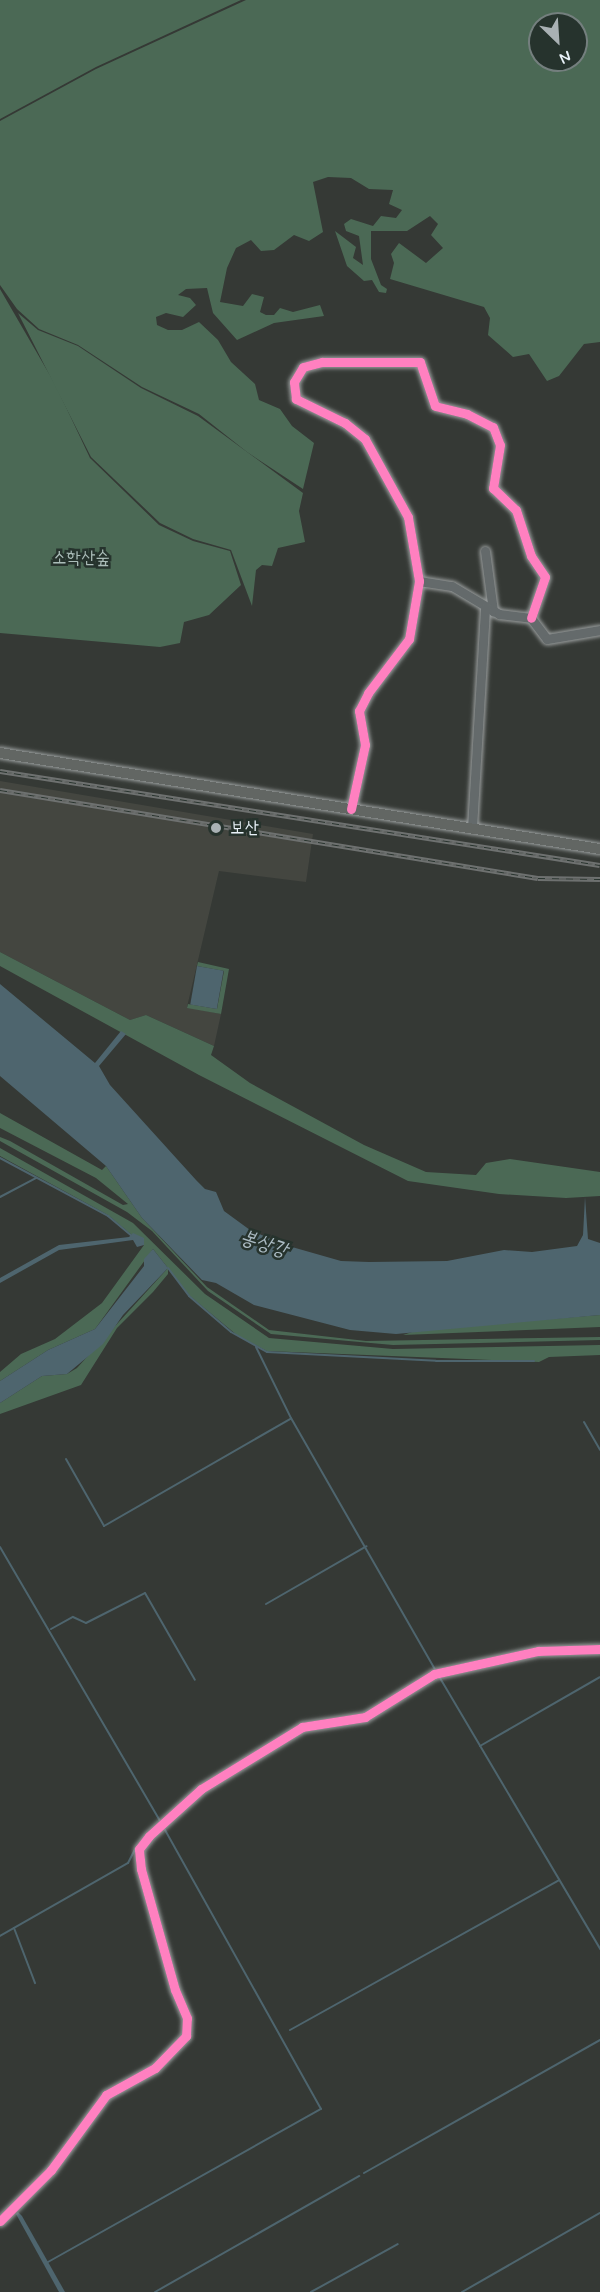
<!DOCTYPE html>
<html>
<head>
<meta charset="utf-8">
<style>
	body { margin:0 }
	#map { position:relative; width:600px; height:2292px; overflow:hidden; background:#353935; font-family:Mynerve,"Poor Story",sans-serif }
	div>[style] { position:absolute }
	.built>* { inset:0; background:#444640 }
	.green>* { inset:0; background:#4b6955 }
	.water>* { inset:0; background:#4e656e; transform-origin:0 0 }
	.stream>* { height:2px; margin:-1px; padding:0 1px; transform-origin:1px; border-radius:1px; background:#4e656e }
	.roads { filter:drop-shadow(0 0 2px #9a9e9e) drop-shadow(0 0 2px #9a9e9e) }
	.minor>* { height:9px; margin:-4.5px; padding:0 4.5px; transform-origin:4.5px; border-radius:4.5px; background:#646a6b }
	.major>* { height:10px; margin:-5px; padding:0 5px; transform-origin:5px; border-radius:5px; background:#626663 }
	.rail>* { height:4.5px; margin-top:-2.25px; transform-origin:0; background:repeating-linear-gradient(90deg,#26332d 0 7px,#6e7170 0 14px); box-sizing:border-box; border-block:2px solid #6e7170 }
	.cycleway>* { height:9px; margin:-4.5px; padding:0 4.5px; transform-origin:4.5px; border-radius:4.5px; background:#ff80c0 }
	.dots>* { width:16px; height:16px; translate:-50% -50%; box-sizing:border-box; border:3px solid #26332d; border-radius:50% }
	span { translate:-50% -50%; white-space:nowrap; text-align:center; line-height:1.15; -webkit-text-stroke:5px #26332d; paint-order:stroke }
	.park-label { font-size:18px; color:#abbdb9 }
	.poi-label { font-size:18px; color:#e8f1f8 }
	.left { translate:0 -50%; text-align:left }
	.water-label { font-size:20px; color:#abbbc3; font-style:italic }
	.north { position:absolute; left:528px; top:12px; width:60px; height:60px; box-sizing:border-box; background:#26332d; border:2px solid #747f7e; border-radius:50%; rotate:155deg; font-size:16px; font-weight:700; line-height:24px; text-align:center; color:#e8f1f8 }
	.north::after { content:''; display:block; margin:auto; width:21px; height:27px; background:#a9b1b4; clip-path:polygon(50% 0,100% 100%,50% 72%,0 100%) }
</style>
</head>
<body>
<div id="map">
	<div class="built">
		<div style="clip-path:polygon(0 781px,313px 834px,306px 882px,219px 871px,187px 1007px,221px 1014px,214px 1046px,146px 1015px,130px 1020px,0 952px)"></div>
	</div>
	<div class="green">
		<div style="clip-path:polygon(0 0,241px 0,96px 67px,0 119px)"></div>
		<div style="clip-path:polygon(evenodd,246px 0,600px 0,600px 342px,584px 344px,559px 376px,547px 381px,529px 354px,513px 357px,488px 335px,490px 318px,484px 307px,390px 279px,394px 263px,391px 254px,399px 243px,426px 263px,443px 248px,431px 235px,438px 224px,430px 216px,407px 231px,371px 231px,371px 259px,381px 285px,387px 289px,386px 293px,379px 292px,372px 280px,364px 281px,347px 266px,335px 231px,356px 247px,353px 258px,363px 265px,359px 236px,346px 231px,344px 224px,351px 219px,373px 226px,381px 216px,396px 218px,402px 210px,389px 204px,393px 190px,369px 189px,351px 178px,328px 177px,313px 182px,323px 232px,309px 241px,294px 235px,274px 250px,261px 251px,251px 240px,236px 248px,227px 268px,220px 302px,243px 306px,252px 294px,264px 297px,260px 312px,266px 315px,274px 315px,280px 308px,293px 312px,320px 305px,324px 316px,274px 323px,237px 340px,213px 313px,207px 288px,186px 289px,178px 295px,190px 298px,196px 305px,183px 317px,166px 313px,156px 317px,157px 325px,168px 330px,182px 330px,199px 322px,218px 340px,231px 362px,255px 384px,259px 400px,280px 409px,292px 426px,314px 443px,303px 489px,247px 452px,199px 414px,142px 387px,78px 345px,39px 329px,17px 309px,0 285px,0 121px,96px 69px,246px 0,540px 24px,576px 24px,576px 60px,540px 60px,540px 24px)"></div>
		<div style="clip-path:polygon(0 289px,55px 384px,90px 458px,159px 525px,193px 541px,230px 551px,241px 585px,209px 615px,184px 622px,180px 643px,160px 647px,0 633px)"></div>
		<div style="clip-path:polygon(18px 313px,38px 330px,78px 346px,141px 388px,198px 416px,303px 493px,299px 511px,305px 542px,278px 548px,272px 566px,262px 565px,256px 570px,252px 606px,231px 550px,193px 539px,160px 523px,91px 457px)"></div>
		<div style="clip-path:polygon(0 952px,130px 1020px,146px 1015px,214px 1046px,211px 1055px,250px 1083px,364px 1145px,426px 1172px,476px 1175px,486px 1163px,510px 1159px,600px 1172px,600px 1196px,566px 1198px,499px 1194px,408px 1181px,199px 1075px,20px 977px,0 966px)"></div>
		<div style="clip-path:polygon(198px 962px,229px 969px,221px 1014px,187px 1008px,188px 1004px,217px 1009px,224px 971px,197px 966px)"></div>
		<div style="clip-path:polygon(0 1113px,102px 1170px,106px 1166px,142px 1218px,207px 1287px,269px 1330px,366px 1341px,600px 1337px,600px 1340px,393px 1345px,271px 1334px,208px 1291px,152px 1231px,127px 1212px,0 1141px,0 1137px,10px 1141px,123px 1205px,128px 1204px,96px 1178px,0 1128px)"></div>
		<div style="clip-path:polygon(0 1148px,133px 1223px,205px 1294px,269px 1338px,393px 1349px,600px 1345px,600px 1355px,549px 1357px,539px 1362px,267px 1351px,238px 1336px,190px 1296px,153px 1249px,95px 1329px,48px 1350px,0 1381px,0 1372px,21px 1354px,55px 1339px,102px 1303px,144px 1245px,108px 1215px,0 1156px)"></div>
		<div style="clip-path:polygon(168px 1268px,168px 1274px,153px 1292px,117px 1328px,81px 1385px,0 1414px,0 1403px,42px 1376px,67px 1374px,77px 1368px)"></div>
		<div style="clip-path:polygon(600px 1315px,600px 1327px,403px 1335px,421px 1329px)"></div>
	</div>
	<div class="water">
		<div style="left:197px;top:966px;width:27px;height:39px;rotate:10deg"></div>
		<div style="clip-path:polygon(0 984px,95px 1063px,121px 1031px,126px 1034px,99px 1066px,110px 1085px,196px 1180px,205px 1189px,216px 1192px,224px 1211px,250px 1230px,285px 1245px,341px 1261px,369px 1262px,447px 1261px,504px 1250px,532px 1252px,577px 1246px,583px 1235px,585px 1197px,588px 1239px,600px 1243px,600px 1315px,396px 1334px,350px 1330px,254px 1305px,216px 1283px,202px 1280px,142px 1218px,106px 1166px,0 1076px)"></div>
		<div style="clip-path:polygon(133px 1233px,144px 1238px,144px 1245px,137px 1247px,133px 1240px,59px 1250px,0 1283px,0 1278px,59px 1245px,129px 1237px)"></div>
		<div style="clip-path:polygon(153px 1249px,168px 1268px,123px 1315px,103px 1344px,67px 1374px,42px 1376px,0 1403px,0 1381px,48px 1350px,95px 1329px,144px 1266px,144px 1259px)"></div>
		<div style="clip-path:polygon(18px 2212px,22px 2216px,65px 2292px,59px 2292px,16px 2214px)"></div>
	</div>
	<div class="stream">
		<div style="left:0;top:1158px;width:123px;rotate:28.2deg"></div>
		<div style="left:108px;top:1216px;width:30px;rotate:40deg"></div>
		<div style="left:0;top:1197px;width:41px;rotate:-27.8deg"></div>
		<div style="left:168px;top:1268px;width:35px;rotate:53deg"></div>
		<div style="left:189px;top:1296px;width:55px;rotate:40.6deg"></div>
		<div style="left:231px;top:1332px;width:41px;rotate:29.1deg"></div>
		<div style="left:267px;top:1352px;width:169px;rotate:3deg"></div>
		<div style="left:436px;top:1361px;width:98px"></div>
		<div style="left:256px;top:1347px;width:79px;rotate:63.8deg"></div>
		<div style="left:291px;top:1418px;width:289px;rotate:60.2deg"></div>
		<div style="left:584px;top:1422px;width:32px;rotate:60deg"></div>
		<div style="left:66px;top:1459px;width:77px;rotate:60.4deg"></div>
		<div style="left:104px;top:1526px;width:215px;rotate:-29.9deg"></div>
		<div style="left:0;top:1547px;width:317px;rotate:59.7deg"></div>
		<div style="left:266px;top:1604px;width:116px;rotate:-29.9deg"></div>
		<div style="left:51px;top:1629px;width:25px;rotate:-29deg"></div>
		<div style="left:73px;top:1617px;width:14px;rotate:25deg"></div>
		<div style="left:86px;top:1623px;width:66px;rotate:-27deg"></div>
		<div style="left:145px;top:1593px;width:100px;rotate:60.1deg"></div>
		<div style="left:440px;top:1678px;width:315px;rotate:59.4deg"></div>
		<div style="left:480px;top:1746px;width:138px;rotate:-29.9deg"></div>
		<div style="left:14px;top:1928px;width:59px;rotate:69.1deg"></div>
		<div style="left:0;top:1936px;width:147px;rotate:-29.7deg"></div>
		<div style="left:128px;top:1863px;width:16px;rotate:-63deg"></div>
		<div style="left:290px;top:2030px;width:308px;rotate:-29.1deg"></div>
		<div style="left:364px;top:2173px;width:271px;rotate:-29.4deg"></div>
		<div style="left:48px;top:2262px;width:313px;rotate:-29.3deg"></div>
		<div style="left:321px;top:2109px;width:322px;rotate:-119.2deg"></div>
		<div style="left:155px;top:2292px;width:235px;rotate:-29.6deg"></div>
		<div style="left:311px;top:2292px;width:99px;rotate:-28.9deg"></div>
		<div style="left:462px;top:2292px;width:159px;rotate:-29.8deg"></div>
	</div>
	<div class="roads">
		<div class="minor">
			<div style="left:485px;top:551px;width:61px;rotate:82.4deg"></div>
			<div style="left:419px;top:581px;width:33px;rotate:9deg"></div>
			<div style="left:452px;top:586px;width:55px;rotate:30.8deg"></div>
			<div style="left:499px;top:614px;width:32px;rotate:7deg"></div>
			<div style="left:531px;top:618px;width:26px;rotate:53deg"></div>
			<div style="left:547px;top:639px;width:54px;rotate:-9.6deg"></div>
			<div style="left:351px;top:809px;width:66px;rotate:-77.7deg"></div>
			<div style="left:365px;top:745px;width:35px;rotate:-100deg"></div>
			<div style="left:359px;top:711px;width:20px;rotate:-63deg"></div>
			<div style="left:368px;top:693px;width:68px;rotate:-52.8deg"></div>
			<div style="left:409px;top:639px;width:59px;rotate:-80.2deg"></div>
			<div style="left:419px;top:581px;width:65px;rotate:-99.8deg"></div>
			<div style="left:408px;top:517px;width:89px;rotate:-118.9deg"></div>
			<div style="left:365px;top:439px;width:26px;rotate:-141deg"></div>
			<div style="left:345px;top:423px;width:55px;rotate:-153.9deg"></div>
			<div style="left:296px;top:399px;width:17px;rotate:-97deg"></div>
			<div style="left:294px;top:382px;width:17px;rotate:-59deg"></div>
			<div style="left:303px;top:367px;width:20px;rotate:-15deg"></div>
			<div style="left:322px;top:362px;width:98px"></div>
			<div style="left:420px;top:362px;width:46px;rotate:71.2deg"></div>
			<div style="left:435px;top:406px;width:33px;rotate:14deg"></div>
			<div style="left:467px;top:414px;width:29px;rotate:27deg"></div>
			<div style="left:493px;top:427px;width:19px;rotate:69deg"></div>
			<div style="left:500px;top:445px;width:44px;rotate:99.2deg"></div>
			<div style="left:493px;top:488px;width:32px;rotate:44deg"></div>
			<div style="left:516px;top:510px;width:48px;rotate:71.9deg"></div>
			<div style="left:531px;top:556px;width:25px;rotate:56deg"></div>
			<div style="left:545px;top:577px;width:43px;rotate:108.9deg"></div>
			<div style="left:472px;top:828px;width:220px;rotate:-86.6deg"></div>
			<div style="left:0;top:2221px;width:72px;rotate:-45deg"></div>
			<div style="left:51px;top:2170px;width:93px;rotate:-53.7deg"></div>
			<div style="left:106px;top:2095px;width:56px;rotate:-28.9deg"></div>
			<div style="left:155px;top:2068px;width:45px;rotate:-45.9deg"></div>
			<div style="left:186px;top:2036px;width:18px;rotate:-87deg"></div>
			<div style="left:187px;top:2018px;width:30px;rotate:-113deg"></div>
			<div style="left:175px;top:1990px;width:126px;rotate:-105.7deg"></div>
			<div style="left:141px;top:1869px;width:20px;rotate:-96deg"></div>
			<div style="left:139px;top:1849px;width:16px;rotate:-52deg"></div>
			<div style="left:149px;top:1836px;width:70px;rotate:-42.1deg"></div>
			<div style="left:201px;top:1789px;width:119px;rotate:-31.5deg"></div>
			<div style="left:302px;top:1727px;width:64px;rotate:-9deg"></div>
			<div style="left:365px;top:1717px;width:81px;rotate:-31.9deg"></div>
			<div style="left:434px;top:1674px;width:107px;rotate:-12.5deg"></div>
			<div style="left:538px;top:1651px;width:62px;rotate:-1.8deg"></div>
		</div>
		<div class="major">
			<div style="left:0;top:753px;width:608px;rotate:9.09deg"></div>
		</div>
	</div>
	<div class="rail">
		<div style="left:0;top:771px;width:607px;rotate:8.9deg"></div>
		<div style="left:0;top:790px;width:545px;rotate:9.29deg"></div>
		<div style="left:538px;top:878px;width:62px;rotate:0.9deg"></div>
	</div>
	<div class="cycleway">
		<div style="left:351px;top:809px;width:66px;rotate:-77.7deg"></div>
		<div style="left:365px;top:745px;width:35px;rotate:-100deg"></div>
		<div style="left:359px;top:711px;width:20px;rotate:-63deg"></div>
		<div style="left:368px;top:693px;width:68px;rotate:-52.8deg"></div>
		<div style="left:409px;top:639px;width:59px;rotate:-80.2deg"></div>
		<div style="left:419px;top:581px;width:65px;rotate:-99.8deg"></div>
		<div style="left:408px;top:517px;width:89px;rotate:-118.9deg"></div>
		<div style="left:365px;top:439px;width:26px;rotate:-141deg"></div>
		<div style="left:345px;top:423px;width:55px;rotate:-153.9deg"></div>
		<div style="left:296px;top:399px;width:17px;rotate:-97deg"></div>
		<div style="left:294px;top:382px;width:17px;rotate:-59deg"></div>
		<div style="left:303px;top:367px;width:20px;rotate:-15deg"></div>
		<div style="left:322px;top:362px;width:98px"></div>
		<div style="left:420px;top:362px;width:46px;rotate:71.2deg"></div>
		<div style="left:435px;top:406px;width:33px;rotate:14deg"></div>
		<div style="left:467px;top:414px;width:29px;rotate:27deg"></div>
		<div style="left:493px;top:427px;width:19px;rotate:69deg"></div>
		<div style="left:500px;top:445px;width:44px;rotate:99.2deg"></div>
		<div style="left:493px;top:488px;width:32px;rotate:44deg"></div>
		<div style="left:516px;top:510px;width:48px;rotate:71.9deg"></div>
		<div style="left:531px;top:556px;width:25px;rotate:56deg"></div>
		<div style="left:545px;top:577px;width:43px;rotate:108.9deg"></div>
		<div style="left:0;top:2221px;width:72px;rotate:-45deg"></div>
		<div style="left:51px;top:2170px;width:93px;rotate:-53.7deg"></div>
		<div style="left:106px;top:2095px;width:56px;rotate:-28.9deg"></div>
		<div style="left:155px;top:2068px;width:45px;rotate:-45.9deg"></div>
		<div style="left:186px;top:2036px;width:18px;rotate:-87deg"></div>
		<div style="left:187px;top:2018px;width:30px;rotate:-113deg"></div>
		<div style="left:175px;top:1990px;width:126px;rotate:-105.7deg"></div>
		<div style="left:141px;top:1869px;width:20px;rotate:-96deg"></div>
		<div style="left:139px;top:1849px;width:16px;rotate:-52deg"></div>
		<div style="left:149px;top:1836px;width:70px;rotate:-42.1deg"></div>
		<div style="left:201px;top:1789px;width:119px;rotate:-31.5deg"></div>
		<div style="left:302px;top:1727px;width:64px;rotate:-9deg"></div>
		<div style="left:365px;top:1717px;width:81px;rotate:-31.9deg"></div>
		<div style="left:434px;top:1674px;width:107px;rotate:-12.5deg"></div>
		<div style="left:538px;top:1651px;width:62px;rotate:-1.8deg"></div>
	</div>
	<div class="dots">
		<div style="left:216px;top:828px;background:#a9b1b4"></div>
	</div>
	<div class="park-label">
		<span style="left:81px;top:558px">소학산숲</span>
	</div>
	<div class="poi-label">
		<span class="left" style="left:230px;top:828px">보산</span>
	</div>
	<div class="water-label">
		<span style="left:264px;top:1244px;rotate:18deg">봉상강</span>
	</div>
	<div class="north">N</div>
</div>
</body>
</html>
